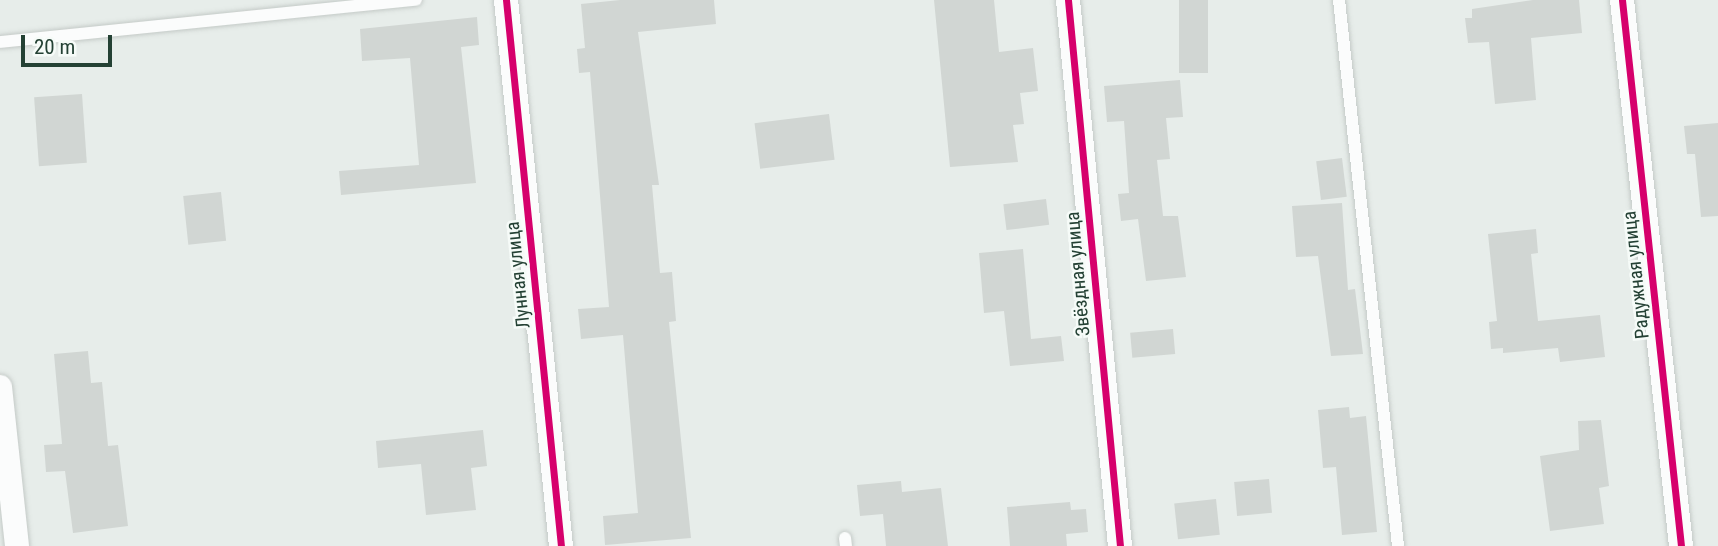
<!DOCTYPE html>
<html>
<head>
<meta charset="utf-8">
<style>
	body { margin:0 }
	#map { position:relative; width:1718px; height:546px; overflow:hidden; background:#e7edea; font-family:"Roboto Condensed",sans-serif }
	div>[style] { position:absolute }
	.building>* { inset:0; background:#d1d6d3; transform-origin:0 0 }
	.roads { filter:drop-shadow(0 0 2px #c4cac7) drop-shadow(0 0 2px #c4cac7) }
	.lane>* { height:12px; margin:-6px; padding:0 6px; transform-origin:6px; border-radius:6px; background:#fbfcfc }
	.street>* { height:24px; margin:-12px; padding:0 12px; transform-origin:12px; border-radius:12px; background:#fbfcfc }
	.cycleway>* { height:7px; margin:-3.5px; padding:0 3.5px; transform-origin:3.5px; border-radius:3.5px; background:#d6006c }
	span { translate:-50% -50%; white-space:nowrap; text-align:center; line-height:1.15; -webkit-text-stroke:5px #f6fbf8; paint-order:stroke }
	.street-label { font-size:19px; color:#244134 }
	.scale { position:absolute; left:21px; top:35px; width:91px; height:32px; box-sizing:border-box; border:4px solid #244134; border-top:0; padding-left:9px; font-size:21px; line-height:24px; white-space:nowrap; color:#244134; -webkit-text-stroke:5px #f6fbf8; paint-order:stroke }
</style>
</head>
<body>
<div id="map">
	<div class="building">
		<div style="clip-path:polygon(620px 0,714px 0,716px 24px,638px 32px,659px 185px,652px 185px,660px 273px,672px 272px,676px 321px,669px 322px,691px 538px,605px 545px,603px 516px,638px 513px,623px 335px,581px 339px,578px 309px,609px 307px,590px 72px,579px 73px,577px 49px,585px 48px,581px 4px)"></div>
		<div style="clip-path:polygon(934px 0,994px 0,999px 52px,1033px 48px,1038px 91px,1020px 93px,1024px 124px,1013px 125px,1018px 162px,950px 167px)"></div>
		<div style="left:1179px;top:0;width:29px;height:73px"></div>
		<div style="clip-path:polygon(1533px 0,1579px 0,1582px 33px,1531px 38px,1536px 100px,1495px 104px,1489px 42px,1468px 43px,1465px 18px,1472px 18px,1472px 9px)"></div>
		<div style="clip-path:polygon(477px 17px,479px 45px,461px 47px,476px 183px,341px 195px,339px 171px,419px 165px,410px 58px,362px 61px,360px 29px)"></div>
		<div style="clip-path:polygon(1180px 80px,1183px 117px,1166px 118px,1170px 159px,1157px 160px,1163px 216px,1178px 216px,1186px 277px,1146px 281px,1138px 219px,1121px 221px,1118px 194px,1129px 193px,1124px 121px,1107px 122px,1104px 86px)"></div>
		<div style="left:82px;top:94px;width:69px;height:48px;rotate:86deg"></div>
		<div style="left:829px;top:114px;width:46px;height:75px;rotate:83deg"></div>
		<div style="clip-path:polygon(1718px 123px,1718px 216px,1701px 217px,1695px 154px,1687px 154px,1684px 126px)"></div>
		<div style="left:1342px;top:158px;width:39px;height:26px;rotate:83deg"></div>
		<div style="left:221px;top:192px;width:49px;height:38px;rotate:84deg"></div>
		<div style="left:1046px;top:199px;width:26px;height:43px;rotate:83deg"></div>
		<div style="clip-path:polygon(1342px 203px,1348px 290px,1355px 289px,1363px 354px,1331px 356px,1318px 256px,1296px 257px,1292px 206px)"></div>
		<div style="clip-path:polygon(1536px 229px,1538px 253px,1531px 254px,1538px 321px,1600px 315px,1605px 357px,1560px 362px,1558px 348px,1503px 353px,1503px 348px,1491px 349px,1489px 322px,1497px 321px,1488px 234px)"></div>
		<div style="clip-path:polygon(1023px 249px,1031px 339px,1061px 336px,1064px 361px,1010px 366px,1004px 311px,984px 313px,979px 253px)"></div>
		<div style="left:1173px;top:329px;width:25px;height:43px;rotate:85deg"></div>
		<div style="clip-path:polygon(88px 351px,91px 383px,102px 382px,108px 446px,118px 445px,128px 526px,73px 533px,65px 471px,46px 472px,44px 445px,62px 444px,54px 354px)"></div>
		<div style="clip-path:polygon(1349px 407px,1350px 418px,1366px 416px,1377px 532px,1342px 535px,1336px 467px,1323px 468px,1318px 410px)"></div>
		<div style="clip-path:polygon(1601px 420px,1609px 486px,1599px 488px,1604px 524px,1550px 531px,1540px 456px,1579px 450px,1578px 421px)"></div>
		<div style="clip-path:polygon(483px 430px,487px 466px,471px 468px,476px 510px,426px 515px,421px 464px,378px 468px,376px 441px)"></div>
		<div style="left:1269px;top:479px;width:34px;height:35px;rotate:85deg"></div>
		<div style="clip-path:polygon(901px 481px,902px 492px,941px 488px,948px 546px,886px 546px,883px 514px,860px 516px,857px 485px)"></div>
		<div style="left:1216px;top:499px;width:36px;height:42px;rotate:84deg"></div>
		<div style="clip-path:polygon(1070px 502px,1071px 510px,1086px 509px,1088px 532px,1066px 534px,1067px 546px,1010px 546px,1007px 507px)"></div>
	</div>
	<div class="roads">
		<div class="lane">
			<div style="left:1339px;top:0;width:549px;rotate:83.83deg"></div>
			<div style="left:0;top:42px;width:418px;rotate:-5.8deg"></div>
			<div style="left:845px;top:538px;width:8px;rotate:83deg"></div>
		</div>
		<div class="street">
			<div style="left:506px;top:0;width:549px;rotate:84.25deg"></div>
			<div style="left:1068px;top:0;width:548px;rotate:84.56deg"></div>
			<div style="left:1622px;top:0;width:549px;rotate:83.83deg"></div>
			<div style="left:0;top:387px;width:160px;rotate:83.9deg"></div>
		</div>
	</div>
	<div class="cycleway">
		<div style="left:506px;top:0;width:549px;rotate:84.25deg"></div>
		<div style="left:1068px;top:0;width:548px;rotate:84.56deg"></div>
		<div style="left:1622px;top:0;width:549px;rotate:83.83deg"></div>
	</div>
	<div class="street-label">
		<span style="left:1078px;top:274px;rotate:-95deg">Звёздная улица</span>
		<span style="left:518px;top:275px;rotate:-96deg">Лунная улица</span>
		<span style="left:1636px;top:275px;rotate:-96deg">Радужная улица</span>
	</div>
	<div class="scale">20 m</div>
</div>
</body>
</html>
